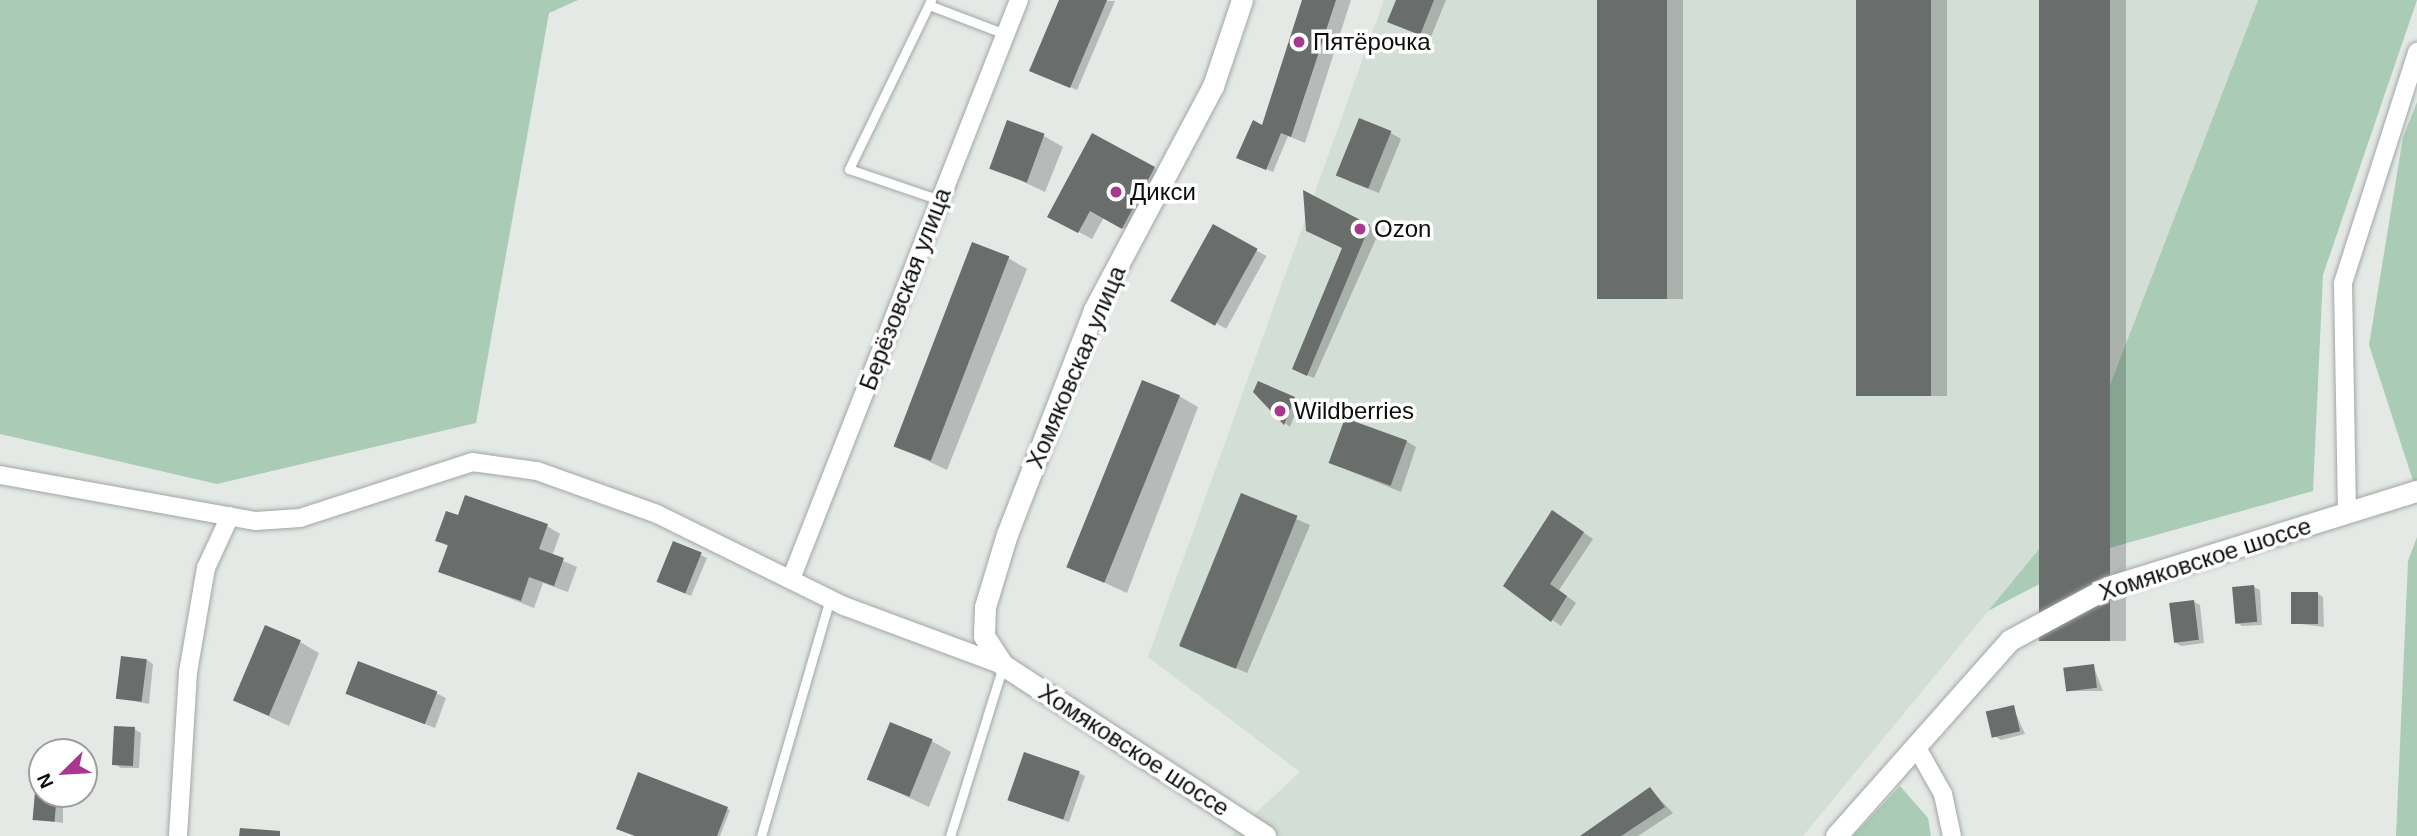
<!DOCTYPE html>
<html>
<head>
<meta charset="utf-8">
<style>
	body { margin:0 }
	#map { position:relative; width:2417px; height:836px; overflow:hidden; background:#e4e9e6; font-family:Helvetica,sans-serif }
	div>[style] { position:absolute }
	.built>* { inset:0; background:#d2ded6 }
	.green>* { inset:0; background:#aaccb7 }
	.shadow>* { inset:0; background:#0003; transform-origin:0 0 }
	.building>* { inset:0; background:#696d6b; transform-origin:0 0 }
	.roads { filter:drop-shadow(0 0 2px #a2a7a4) drop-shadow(0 0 2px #a2a7a4) }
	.service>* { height:9px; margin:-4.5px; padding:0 4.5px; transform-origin:4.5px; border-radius:4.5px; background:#fff }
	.minor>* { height:18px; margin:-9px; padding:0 9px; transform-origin:9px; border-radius:9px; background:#fff }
	.tertiary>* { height:21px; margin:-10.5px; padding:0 10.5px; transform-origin:10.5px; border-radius:10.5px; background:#fff }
	.dots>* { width:19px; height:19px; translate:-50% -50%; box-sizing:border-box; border:4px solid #fff; border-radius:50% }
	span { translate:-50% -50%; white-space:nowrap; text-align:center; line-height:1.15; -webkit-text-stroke:7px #fff; paint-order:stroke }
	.poi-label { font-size:24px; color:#0c0d0c }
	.left { translate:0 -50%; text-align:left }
	.street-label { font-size:24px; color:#0c0d0c }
	.north { position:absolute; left:28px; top:738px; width:70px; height:70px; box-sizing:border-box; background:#fff; border:2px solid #9e9e9e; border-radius:50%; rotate:246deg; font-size:19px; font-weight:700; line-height:28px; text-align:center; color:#0c0d0c }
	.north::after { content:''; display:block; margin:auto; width:24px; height:32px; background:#a9368f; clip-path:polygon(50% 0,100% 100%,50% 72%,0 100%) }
</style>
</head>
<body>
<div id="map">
	<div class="built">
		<div style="clip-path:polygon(1384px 0,2258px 0,2054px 531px,1803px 836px,1231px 836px,1300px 772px,1148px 657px)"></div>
	</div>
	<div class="green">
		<div style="clip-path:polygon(0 0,578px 0,549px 13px,476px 423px,217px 484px,0 434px)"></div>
		<div style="clip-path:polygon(2258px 0,2417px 0,2323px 275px,2313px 491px,2106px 549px,1988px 611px,2054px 531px)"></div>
		<div style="clip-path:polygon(2417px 102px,2417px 493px,2369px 345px,2403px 137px)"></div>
		<div style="clip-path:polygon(2417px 537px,2417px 836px,2396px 836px,2408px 561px)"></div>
		<div style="clip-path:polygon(1900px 786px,1928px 818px,1931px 836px,1853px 836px)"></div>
	</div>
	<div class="shadow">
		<div style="clip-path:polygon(1061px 0,1115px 1px,1077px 90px,1038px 73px)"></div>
		<div style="clip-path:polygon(1304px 0,1351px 0,1305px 143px,1288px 136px,1273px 172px,1245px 161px,1263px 127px)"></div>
		<div style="clip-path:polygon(1398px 0,1446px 0,1430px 39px,1389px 21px)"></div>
		<div style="left:1599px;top:0;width:84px;height:299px"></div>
		<div style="left:1860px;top:0;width:87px;height:396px"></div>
		<div style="left:2041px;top:0;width:85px;height:641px"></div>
		<div style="clip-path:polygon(1391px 133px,1401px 139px,1379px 193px,1348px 181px)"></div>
		<div style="clip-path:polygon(1044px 136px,1063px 147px,1045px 192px,991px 167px)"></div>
		<div style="clip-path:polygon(1154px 168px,1167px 176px,1136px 235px,1104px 217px,1092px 239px,1049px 216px)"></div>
		<div style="clip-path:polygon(1369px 226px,1379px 232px,1314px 378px,1300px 372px,1344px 248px)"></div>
		<div style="left:1214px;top:227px;width:60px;height:83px;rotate:29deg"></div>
		<div style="clip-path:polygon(1008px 258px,1027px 269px,947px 470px,894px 445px)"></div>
		<div style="clip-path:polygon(1179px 396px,1198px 407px,1127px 593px,1072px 568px)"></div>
		<div style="clip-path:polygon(1294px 398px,1300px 402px,1290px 427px,1285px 423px)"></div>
		<div style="clip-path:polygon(1406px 441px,1416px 447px,1401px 492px,1328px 462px)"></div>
		<div style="left:1242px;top:496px;width:74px;height:161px;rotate:23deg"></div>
		<div style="clip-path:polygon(459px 517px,547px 526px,560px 534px,552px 556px,577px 567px,568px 592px,543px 583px,534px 608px,440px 571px,449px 547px,437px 540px)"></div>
		<div style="clip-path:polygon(1562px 518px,1593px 539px,1559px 590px,1576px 603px,1561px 626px,1505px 586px)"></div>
		<div style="clip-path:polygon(701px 555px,707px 558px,691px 596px,665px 585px)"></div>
		<div style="clip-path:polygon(2254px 587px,2260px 590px,2262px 625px,2242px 626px,2236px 622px)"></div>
		<div style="clip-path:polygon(2317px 593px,2323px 597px,2324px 627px,2293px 623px)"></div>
		<div style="clip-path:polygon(2194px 602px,2200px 605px,2204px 643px,2181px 646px,2175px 642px)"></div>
		<div style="clip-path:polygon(300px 642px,319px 653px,289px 726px,236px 701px)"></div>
		<div style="clip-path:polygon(147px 660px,153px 664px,149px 704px,118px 698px)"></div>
		<div style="clip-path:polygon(2093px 665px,2103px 691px,2068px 691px)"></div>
		<div style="clip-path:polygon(436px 693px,446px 698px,435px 728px,348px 694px)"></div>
		<div style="clip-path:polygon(2013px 707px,2025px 734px,2001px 740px,1994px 736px)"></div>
		<div style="clip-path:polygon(134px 729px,141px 733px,139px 768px,121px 768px,115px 764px)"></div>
		<div style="clip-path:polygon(932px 741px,951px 752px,929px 807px,869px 779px)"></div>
		<div style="clip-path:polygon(1079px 773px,1085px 776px,1069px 822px,1009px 800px)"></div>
		<div style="clip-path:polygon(639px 774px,730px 810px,720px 836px,638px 836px)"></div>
		<div style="clip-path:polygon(1650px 789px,1673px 813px,1638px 836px,1583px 836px)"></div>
		<div style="clip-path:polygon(42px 794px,63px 797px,63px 823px,37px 819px)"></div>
	</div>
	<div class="building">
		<div style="clip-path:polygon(1059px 0,1107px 0,1070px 88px,1029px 71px)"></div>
		<div style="clip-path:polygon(1302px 0,1336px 0,1291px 137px,1281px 133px,1266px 170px,1236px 158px,1253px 120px,1262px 125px)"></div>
		<div style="clip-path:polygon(1396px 0,1434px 0,1420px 35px,1387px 22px)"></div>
		<div style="left:1597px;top:0;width:70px;height:299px"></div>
		<div style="left:1856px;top:0;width:75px;height:396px"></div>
		<div style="left:2039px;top:0;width:71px;height:641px"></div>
		<div style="left:1359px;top:118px;width:35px;height:62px;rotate:22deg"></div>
		<div style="left:1007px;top:120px;width:40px;height:52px;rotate:20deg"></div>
		<div style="clip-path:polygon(1092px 133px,1155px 167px,1122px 229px,1090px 211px,1078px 233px,1047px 217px)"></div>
		<div style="clip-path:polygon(1303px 190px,1370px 225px,1307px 376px,1292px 369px,1342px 248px,1306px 231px)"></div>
		<div style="left:1213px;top:224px;width:51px;height:88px;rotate:29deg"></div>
		<div style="left:972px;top:242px;width:40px;height:219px;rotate:21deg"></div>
		<div style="left:1142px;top:380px;width:41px;height:202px;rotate:22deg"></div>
		<div style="clip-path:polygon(1258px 381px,1295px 397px,1284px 425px,1253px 392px)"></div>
		<div style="left:1345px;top:418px;width:66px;height:48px;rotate:20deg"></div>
		<div style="left:1241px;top:493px;width:61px;height:165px;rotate:22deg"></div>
		<div style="clip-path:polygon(465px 495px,548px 524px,539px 549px,564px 558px,554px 586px,529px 577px,521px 601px,438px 572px,448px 545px,435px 541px,446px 511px,458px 515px)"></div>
		<div style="clip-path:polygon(1552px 510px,1584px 532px,1550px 584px,1567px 596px,1551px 622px,1503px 586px)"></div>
		<div style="left:673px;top:541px;width:31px;height:44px;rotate:22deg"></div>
		<div style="left:2254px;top:585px;width:37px;height:22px;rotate:85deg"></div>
		<div style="left:2291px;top:592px;width:27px;height:32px"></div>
		<div style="left:2194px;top:600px;width:40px;height:25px;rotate:83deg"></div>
		<div style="left:265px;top:625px;width:39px;height:82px;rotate:23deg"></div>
		<div style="left:121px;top:656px;width:26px;height:43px;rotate:7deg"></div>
		<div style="left:358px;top:661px;width:85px;height:35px;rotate:21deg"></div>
		<div style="left:2094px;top:664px;width:24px;height:31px;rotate:83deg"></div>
		<div style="left:2014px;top:705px;width:27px;height:29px;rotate:77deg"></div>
		<div style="left:890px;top:722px;width:46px;height:62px;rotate:22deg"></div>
		<div style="left:114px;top:726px;width:21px;height:39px;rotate:3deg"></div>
		<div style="left:1024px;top:752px;width:59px;height:51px;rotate:19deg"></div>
		<div style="clip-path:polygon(638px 772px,728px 807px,717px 836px,635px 836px,616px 829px)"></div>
		<div style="clip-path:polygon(1650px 787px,1665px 807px,1621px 836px,1580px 836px)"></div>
		<div style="left:35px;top:792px;width:22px;height:28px;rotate:5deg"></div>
		<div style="clip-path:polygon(240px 828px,280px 831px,280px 836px,239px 836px)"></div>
	</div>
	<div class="roads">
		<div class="service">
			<div style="left:931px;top:0;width:188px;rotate:115.9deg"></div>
			<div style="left:849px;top:169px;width:96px;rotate:18.8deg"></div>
			<div style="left:929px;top:5px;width:81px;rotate:20.9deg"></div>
			<div style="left:761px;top:836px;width:247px;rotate:-73.8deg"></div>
			<div style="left:950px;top:836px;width:178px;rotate:-72.7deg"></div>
		</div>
		<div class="minor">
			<div style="left:0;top:475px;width:260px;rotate:10.2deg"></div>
			<div style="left:256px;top:521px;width:44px;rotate:-3.9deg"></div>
			<div style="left:300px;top:518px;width:181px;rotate:-18deg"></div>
			<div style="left:472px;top:462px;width:66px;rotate:7.9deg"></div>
			<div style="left:537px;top:471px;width:127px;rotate:19.7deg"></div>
			<div style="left:657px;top:514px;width:208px;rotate:26.2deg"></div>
			<div style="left:844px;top:606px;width:170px;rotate:20.4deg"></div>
			<div style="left:2347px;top:513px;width:230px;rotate:-91deg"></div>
			<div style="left:2343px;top:283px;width:243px;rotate:-72.2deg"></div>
			<div style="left:791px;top:579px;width:622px;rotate:-68.51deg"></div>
			<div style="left:1917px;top:748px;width:53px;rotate:60.5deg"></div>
			<div style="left:1943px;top:794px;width:43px;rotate:77.9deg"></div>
			<div style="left:178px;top:836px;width:164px;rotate:-86.5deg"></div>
			<div style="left:188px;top:672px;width:106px;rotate:-80.2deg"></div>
			<div style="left:206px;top:568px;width:57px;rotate:-65.2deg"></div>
		</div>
		<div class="tertiary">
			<div style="left:1242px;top:0;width:91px;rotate:108.6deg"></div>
			<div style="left:1213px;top:86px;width:254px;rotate:118deg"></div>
			<div style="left:1094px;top:310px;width:240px;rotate:111.2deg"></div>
			<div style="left:1007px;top:534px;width:76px;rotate:106.8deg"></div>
			<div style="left:985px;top:607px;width:29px;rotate:92deg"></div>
			<div style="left:984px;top:636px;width:35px;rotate:57deg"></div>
			<div style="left:1003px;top:665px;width:313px;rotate:33.1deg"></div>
			<div style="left:1836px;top:836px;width:262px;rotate:-48.4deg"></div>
			<div style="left:2010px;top:640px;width:111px;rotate:-28.4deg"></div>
			<div style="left:2108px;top:587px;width:324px;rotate:-17.3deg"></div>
		</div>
	</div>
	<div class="dots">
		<div style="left:1299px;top:42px;background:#a9368f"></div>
		<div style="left:1116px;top:192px;background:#a9368f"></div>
		<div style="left:1360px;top:229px;background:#a9368f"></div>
		<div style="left:1280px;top:411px;background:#a9368f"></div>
	</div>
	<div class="poi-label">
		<span class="left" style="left:1313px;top:42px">Пятёрочка</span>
		<span class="left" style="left:1130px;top:192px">Дикси</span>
		<span class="left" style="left:1374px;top:229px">Ozon</span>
		<span class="left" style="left:1294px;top:411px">Wildberries</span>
	</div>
	<div class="street-label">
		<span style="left:905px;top:289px;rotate:-69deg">Берёзовская улица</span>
		<span style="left:1076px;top:367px;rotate:-67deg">Хомяковская улица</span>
		<span style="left:2205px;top:559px;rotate:-18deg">Хомяковское шоссе</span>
		<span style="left:1134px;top:750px;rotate:33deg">Хомяковское шоссе</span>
	</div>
	<div class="north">N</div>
</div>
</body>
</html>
